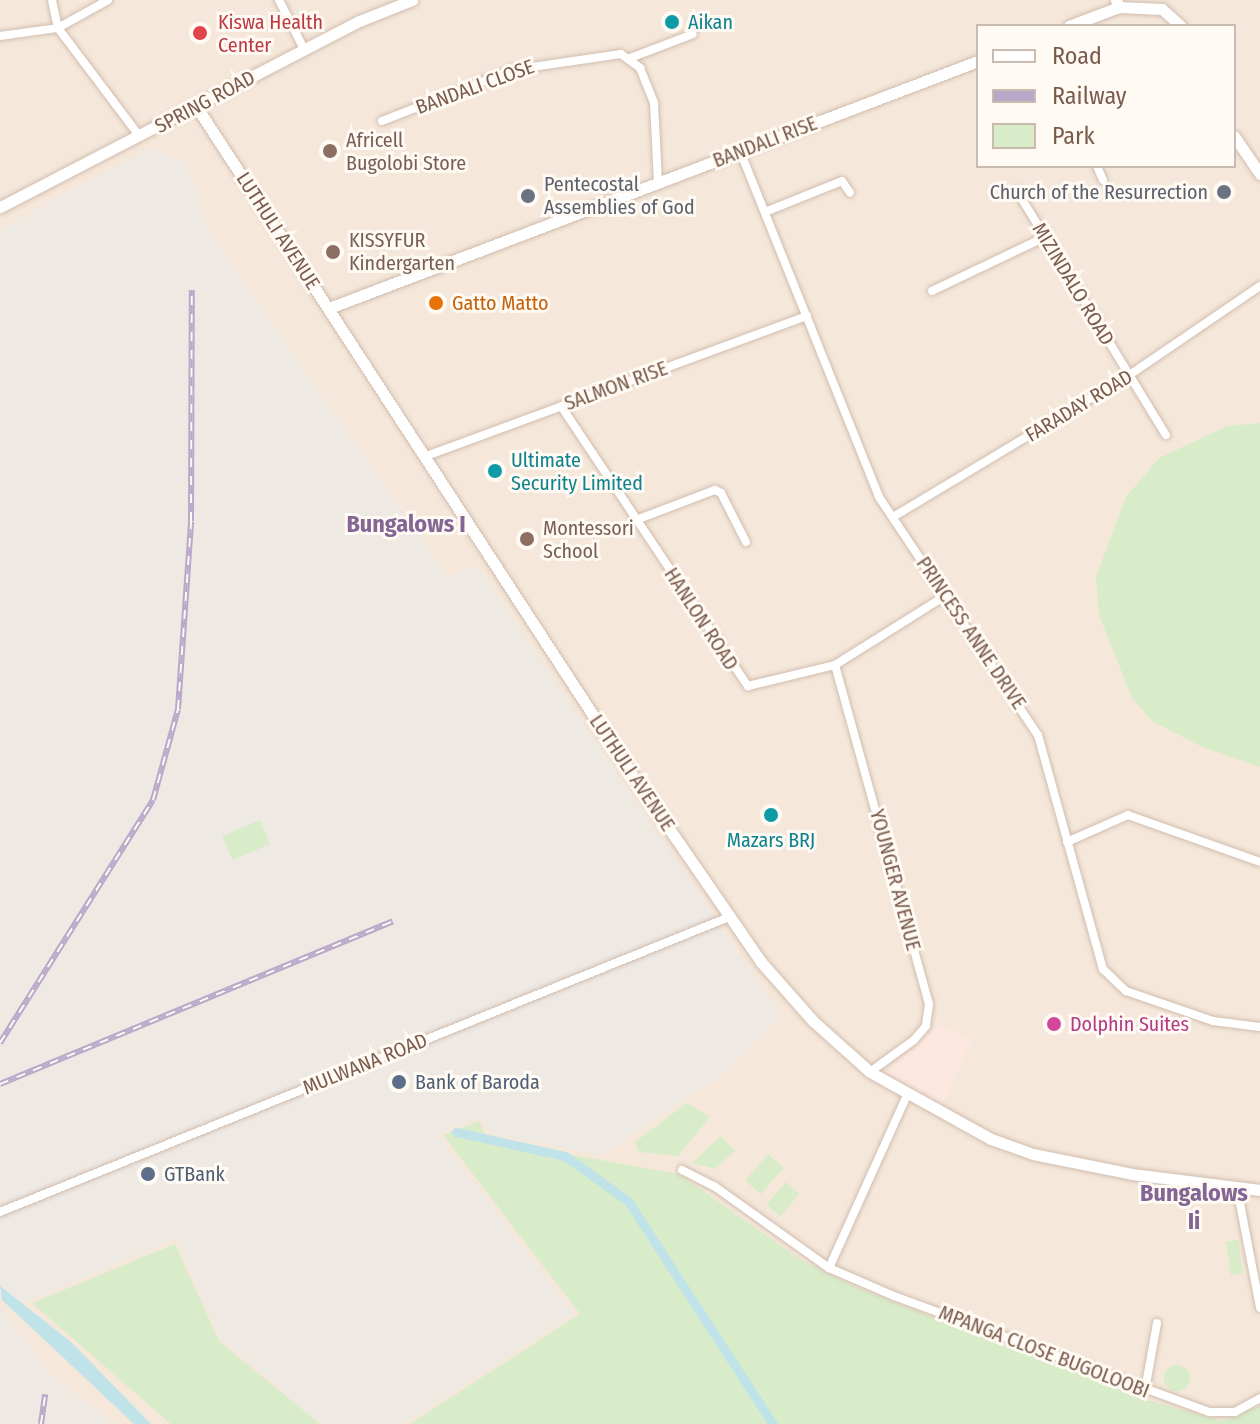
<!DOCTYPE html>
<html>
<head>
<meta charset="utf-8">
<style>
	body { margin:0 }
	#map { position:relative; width:1260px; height:1424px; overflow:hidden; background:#fdf6ec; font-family:"Fira Sans Condensed",sans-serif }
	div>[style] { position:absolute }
	.residential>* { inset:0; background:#f5e8da }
	.commercial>* { inset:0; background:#fde8e0 }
	.industrial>* { inset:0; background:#efe9e4 }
	.green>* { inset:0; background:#d8ecc9; transform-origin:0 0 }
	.round { border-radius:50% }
	.water>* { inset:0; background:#bfe3e8 }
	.canal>* { height:9px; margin:-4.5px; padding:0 4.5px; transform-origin:4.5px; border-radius:4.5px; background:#bfe3e8 }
	.roads { filter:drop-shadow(0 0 2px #d1beb0) drop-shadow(0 0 2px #d1beb0) }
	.street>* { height:8px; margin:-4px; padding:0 4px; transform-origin:4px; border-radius:4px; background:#fff }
	.secondary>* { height:11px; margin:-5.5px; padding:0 5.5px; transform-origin:5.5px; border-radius:5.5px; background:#fff }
	.rail>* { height:6px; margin-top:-3px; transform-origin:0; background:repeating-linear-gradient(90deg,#fffaf3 0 9px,#b9a8c9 0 18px); box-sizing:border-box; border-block:2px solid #b9a8c9 }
	.dots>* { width:22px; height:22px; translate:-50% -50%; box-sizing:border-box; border:4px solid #fffaf3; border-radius:50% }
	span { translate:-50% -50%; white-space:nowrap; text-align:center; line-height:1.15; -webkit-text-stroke:6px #fffaf3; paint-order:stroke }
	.health-label { font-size:20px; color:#be3a42 }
	.left { translate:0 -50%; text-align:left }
	.culture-label { font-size:20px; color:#0d838f }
	.street-label { font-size:20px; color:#7a5c4d }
	.education-label { font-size:20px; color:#785e54 }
	.worship-label { font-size:20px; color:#5b616d }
	.right { translate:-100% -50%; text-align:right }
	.food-label { font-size:20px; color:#c56008 }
	.hotel-label { font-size:20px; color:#b23c85 }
	.service-label { font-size:20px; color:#4e5e75 }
	.quarter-label { font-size:24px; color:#846695; font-weight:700 }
	.legend { position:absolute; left:976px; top:24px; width:260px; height:144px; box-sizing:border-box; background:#fffaf3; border:2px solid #cabbb1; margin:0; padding:10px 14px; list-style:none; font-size:24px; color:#7a5c4d }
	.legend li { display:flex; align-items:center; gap:16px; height:40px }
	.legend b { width:40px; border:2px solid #cabbb1 }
</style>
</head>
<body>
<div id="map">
	<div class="residential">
		<div style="clip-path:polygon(evenodd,0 0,1260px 0,1260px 1424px,0 1424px,0 0,978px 26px,1234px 26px,1234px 166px,978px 166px,978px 26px)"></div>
	</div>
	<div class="commercial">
		<div style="clip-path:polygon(940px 1025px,972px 1040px,941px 1108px,885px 1073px)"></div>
	</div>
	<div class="industrial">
		<div style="clip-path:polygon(152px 148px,187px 164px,207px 230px,448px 578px,476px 565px,781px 1016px,724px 1073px,601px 1155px,492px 1134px,482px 1116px,438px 1135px,574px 1314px,403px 1424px,322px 1424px,220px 1338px,177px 1238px,20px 1305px,0 1286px,0 229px)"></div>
		<div style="clip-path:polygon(0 1308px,48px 1372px,114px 1424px,0 1424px)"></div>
	</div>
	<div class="green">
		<div style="clip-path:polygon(1260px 423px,1260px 767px,1202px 747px,1152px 721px,1132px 698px,1099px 615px,1096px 576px,1126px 497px,1159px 458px,1227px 426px)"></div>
		<div style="left:260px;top:820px;width:26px;height:41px;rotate:67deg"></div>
		<div style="clip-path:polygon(687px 1103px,710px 1117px,678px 1156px,639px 1152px,635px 1142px)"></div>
		<div style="clip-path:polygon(479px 1121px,488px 1140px,679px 1174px,801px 1260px,860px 1289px,1143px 1399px,1222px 1421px,1260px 1406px,1260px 1424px,410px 1424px,580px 1314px,443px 1135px)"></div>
		<div style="clip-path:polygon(721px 1136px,735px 1151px,715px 1169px,692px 1163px)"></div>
		<div style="left:768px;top:1154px;width:21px;height:35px;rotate:41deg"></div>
		<div style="left:786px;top:1182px;width:18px;height:30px;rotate:41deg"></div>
		<div style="left:1238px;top:1240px;width:34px;height:12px;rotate:82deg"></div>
		<div style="clip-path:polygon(175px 1244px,219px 1341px,320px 1424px,171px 1424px,32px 1303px)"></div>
		<div class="round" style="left:1164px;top:1365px;width:26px;height:26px"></div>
	</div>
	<div class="water">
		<div style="clip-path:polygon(0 1286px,71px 1342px,151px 1424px,134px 1424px,2px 1300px)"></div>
	</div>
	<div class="canal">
		<div style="left:456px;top:1132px;width:112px;rotate:12.4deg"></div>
		<div style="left:565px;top:1156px;width:77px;rotate:35.5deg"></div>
		<div style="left:628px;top:1201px;width:266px;rotate:57deg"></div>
	</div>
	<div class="roads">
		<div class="street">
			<div style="left:52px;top:0;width:29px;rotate:78deg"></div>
			<div style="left:58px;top:28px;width:136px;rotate:53deg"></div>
			<div style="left:279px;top:0;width:55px;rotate:63deg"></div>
			<div style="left:0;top:36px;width:59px;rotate:-7.9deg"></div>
			<div style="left:58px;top:28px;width:57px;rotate:-29.2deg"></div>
			<div style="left:630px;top:58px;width:67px;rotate:-20.9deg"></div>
			<div style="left:382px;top:121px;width:140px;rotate:-21.4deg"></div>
			<div style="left:512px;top:70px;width:110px;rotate:-8.4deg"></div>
			<div style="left:621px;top:54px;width:24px;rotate:36deg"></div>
			<div style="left:640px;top:68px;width:38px;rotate:68deg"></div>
			<div style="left:654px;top:103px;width:79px;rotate:87.1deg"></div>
			<div style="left:740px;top:151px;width:373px;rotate:68.1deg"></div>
			<div style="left:879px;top:497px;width:286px;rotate:56.3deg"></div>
			<div style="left:1038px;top:735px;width:243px;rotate:74.5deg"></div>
			<div style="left:1103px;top:969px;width:32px;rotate:44deg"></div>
			<div style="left:1126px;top:991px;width:92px;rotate:19deg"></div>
			<div style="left:1213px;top:1021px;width:47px;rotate:7.3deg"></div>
			<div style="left:1097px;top:166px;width:15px;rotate:67deg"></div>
			<div style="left:1017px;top:191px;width:286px;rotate:58.6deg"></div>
			<div style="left:765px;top:212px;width:83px;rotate:-21.9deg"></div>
			<div style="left:842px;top:181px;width:14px;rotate:56deg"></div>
			<div style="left:932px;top:291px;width:125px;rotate:-25.5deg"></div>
			<div style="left:561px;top:406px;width:337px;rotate:56.3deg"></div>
			<div style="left:748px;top:686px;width:89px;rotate:-13.6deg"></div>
			<div style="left:835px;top:665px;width:130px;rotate:-32.1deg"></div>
			<div style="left:426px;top:456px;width:406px;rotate:-20.2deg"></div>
			<div style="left:893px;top:517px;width:274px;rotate:-31deg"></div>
			<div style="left:1128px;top:376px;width:160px;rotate:-34.3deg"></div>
			<div style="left:636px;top:520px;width:85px;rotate:-20.8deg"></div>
			<div style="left:715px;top:490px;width:7px;rotate:27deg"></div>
			<div style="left:721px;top:493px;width:55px;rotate:63deg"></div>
			<div style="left:835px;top:665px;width:352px;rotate:74.5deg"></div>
			<div style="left:929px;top:1004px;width:22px;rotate:98deg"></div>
			<div style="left:926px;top:1026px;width:18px;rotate:131deg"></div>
			<div style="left:914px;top:1040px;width:54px;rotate:144deg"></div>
			<div style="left:1067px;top:842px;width:67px;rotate:-23.9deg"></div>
			<div style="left:1128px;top:815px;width:140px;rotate:19.6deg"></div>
			<div style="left:682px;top:1170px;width:36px;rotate:27deg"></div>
			<div style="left:714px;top:1186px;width:141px;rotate:35.5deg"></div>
			<div style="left:829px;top:1268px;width:71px;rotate:23.3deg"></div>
			<div style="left:894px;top:1296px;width:336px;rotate:20.2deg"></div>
			<div style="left:1209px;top:1412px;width:26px"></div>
			<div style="left:1235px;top:1412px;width:29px;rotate:-29deg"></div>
			<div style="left:1237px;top:1188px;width:122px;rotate:79.1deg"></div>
			<div style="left:0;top:1212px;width:786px;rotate:-22.03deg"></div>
			<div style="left:829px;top:1268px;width:190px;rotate:-65.7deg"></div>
			<div style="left:1145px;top:1390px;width:68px;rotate:-79.8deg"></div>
		</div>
		<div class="secondary">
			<div style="left:1116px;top:0;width:8px;rotate:67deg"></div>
			<div style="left:1119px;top:7px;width:43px;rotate:2.7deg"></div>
			<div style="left:1162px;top:9px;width:25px;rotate:42deg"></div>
			<div style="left:1069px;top:26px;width:53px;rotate:-20.8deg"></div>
			<div style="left:196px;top:106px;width:795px;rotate:56.91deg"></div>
			<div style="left:630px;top:772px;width:231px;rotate:55.4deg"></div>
			<div style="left:761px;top:962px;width:79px;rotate:48.6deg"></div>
			<div style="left:813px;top:1021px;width:76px;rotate:41.8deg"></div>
			<div style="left:870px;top:1072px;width:138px;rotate:29deg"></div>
			<div style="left:991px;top:1139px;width:45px;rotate:19.7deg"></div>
			<div style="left:1033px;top:1154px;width:101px;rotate:11.4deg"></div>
			<div style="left:1132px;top:1174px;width:129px;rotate:7.1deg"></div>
			<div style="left:1234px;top:136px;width:46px;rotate:55.6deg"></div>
			<div style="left:0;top:207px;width:404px;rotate:-27.4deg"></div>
			<div style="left:359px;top:21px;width:57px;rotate:-21.6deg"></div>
			<div style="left:329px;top:308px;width:694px;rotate:-20.84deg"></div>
		</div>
	</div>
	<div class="rail">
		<div style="left:0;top:1043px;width:287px;rotate:-57.8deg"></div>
		<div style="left:153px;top:800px;width:94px;rotate:-74.6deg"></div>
		<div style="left:178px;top:709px;width:188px;rotate:-86deg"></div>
		<div style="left:191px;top:521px;width:231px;rotate:-89.8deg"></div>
		<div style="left:0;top:1084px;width:425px;rotate:-22.5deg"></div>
		<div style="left:41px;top:1424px;width:30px;rotate:-82deg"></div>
	</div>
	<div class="dots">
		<div style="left:672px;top:22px;background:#0f9aa8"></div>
		<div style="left:200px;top:33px;background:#e0444e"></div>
		<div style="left:330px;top:151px;background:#8d6e63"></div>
		<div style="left:1224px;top:192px;background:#6b7280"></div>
		<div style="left:528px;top:196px;background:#6b7280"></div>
		<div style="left:333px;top:252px;background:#8d6e63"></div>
		<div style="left:436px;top:303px;background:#e8710a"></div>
		<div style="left:495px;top:471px;background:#0f9aa8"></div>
		<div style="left:527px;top:539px;background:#8d6e63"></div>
		<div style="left:771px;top:815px;background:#0f9aa8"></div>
		<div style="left:1054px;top:1024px;background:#d1479c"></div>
		<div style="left:399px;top:1082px;background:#5c6f8a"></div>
		<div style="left:148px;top:1174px;background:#5c6f8a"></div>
	</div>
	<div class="health-label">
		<span class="left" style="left:218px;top:34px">Kiswa Health<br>Center</span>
	</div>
	<div class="culture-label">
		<span class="left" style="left:688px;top:22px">Aikan</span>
		<span class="left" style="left:511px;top:472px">Ultimate<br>Security Limited</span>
		<span style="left:771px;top:840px">Mazars BRJ</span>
	</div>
	<div class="street-label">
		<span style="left:475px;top:87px;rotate:-20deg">BANDALI CLOSE</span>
		<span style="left:205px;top:102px;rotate:-28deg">SPRING ROAD</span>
		<span style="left:765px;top:142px;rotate:-21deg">BANDALI RISE</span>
		<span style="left:278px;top:231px;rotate:57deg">LUTHULI AVENUE</span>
		<span style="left:1073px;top:284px;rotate:59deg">MIZINDALO ROAD</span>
		<span style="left:616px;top:386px;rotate:-20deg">SALMON RISE</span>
		<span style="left:1079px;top:406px;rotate:-31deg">FARADAY ROAD</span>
		<span style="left:701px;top:619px;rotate:57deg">HANLON ROAD</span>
		<span style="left:971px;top:633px;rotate:56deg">PRINCESS ANNE DRIVE</span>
		<span style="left:632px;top:773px;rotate:56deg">LUTHULI AVENUE</span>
		<span style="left:895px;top:880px;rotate:75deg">YOUNGER AVENUE</span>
		<span style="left:365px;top:1064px;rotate:-22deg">MULWANA ROAD</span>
		<span style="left:1044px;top:1352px;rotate:21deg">MPANGA CLOSE BUGOLOOBI</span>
	</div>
	<div class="education-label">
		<span class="left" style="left:346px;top:152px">Africell<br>Bugolobi Store</span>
		<span class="left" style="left:349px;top:252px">KISSYFUR<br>Kindergarten</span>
		<span class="left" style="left:543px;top:540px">Montessori<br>School</span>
	</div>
	<div class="worship-label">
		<span class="left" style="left:544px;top:196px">Pentecostal<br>Assemblies of God</span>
		<span class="right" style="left:1208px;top:192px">Church of the Resurrection</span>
	</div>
	<div class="food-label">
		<span class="left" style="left:452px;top:303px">Gatto Matto</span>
	</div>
	<div class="hotel-label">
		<span class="left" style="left:1070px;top:1024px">Dolphin Suites</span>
	</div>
	<div class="service-label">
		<span class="left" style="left:415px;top:1082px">Bank of Baroda</span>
		<span class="left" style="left:164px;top:1174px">GTBank</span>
	</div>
	<div class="quarter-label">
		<span style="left:406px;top:525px">Bungalows I</span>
		<span style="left:1194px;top:1208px">Bungalows<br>Ii</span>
	</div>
	<ul class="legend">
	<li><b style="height:10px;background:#fff"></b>Road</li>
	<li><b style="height:10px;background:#b9a8c9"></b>Railway</li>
	<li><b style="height:22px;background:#d8ecc9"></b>Park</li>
	</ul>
</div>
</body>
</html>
